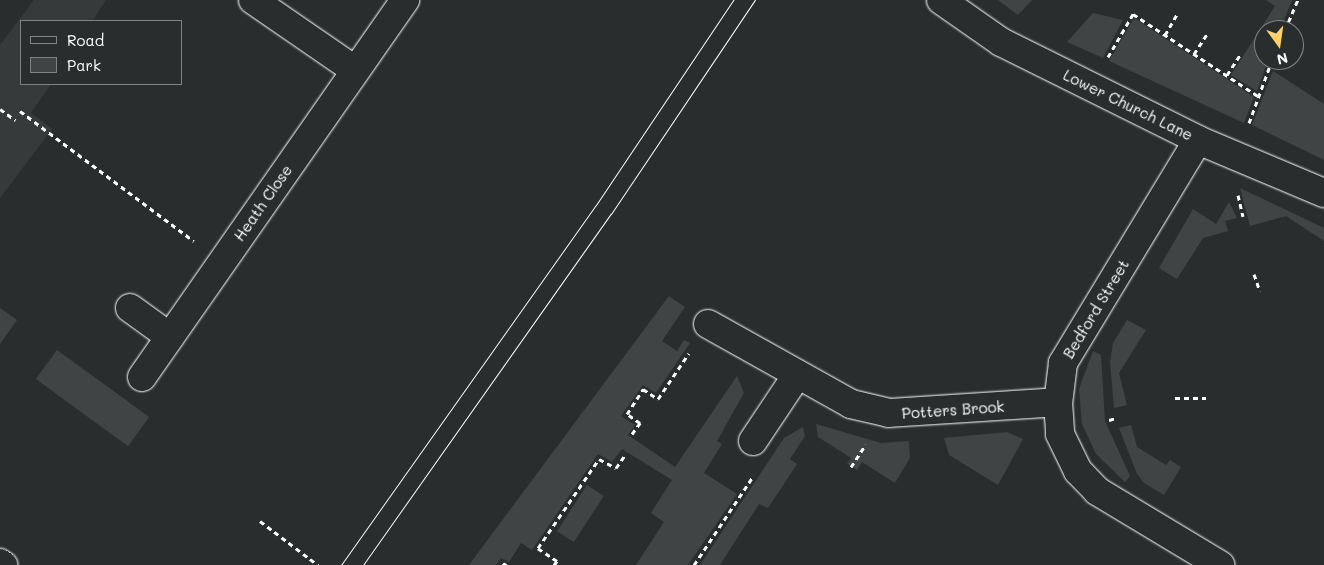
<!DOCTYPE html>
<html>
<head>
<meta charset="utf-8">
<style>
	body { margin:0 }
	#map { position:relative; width:1324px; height:565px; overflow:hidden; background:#2a2d2e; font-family:Mali,sans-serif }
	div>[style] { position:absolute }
	.built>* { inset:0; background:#373a3b }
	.green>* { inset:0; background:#414445; transform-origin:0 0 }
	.path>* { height:3px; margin-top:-1.5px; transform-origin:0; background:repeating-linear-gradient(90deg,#fff 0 5px,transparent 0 9px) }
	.roads { filter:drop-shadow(0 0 1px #fff) drop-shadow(0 0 1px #fff) }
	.street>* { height:28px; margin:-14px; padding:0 14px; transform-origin:14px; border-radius:14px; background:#2a2d2e }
	.secondary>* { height:28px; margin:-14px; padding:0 14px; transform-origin:14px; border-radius:14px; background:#2a2d2e }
	.tram>* { height:1px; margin:-0.5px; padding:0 0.5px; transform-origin:0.5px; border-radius:0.5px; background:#fff }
	span { translate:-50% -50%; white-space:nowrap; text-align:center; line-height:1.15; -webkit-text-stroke:5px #2a2d2e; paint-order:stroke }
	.street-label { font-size:15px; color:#fff }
	.legend { position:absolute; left:20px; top:20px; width:162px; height:65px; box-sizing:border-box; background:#2a2d2e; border:1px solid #7f8182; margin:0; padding:6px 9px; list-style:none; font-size:15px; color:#fff }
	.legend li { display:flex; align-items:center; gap:10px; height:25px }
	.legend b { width:25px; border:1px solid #7f8182 }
	.north { position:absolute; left:1254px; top:20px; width:50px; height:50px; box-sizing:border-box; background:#2a2d2e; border:1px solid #7f8182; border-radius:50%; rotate:166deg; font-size:14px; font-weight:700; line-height:20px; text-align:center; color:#fff }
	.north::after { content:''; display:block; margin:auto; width:18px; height:22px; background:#ffd166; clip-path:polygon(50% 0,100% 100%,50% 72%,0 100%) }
</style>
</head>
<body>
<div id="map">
	<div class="built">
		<div style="clip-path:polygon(34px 0,106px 0,92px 21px,21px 21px,21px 84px,51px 84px,31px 113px,52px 129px,0 198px,0 45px)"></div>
	</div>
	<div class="green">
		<div style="clip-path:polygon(998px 0,1032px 0,1018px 15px)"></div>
		<div style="clip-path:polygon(1266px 0,1292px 0,1280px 30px,1264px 30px,1264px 60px,1268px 60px,1257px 91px,1231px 75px,1275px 6px)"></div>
		<div style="clip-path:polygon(1093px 13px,1123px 20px,1103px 58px,1067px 42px)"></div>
		<div style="clip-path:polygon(1134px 18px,1254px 97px,1244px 123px,1109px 61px)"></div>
		<div style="clip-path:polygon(1273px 71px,1324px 104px,1324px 160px,1252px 125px)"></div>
		<div style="clip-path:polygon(1240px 188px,1324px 228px,1324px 241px,1286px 216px,1250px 226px)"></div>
		<div style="clip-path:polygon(1229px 202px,1237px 218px,1225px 221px,1228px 231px,1203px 238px,1177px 279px,1159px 268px,1193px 209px,1216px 224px)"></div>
		<div style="clip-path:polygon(669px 296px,685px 307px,662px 341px,677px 351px,684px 340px,690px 343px,656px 393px,643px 385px,621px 416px,635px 425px,628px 435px,675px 467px,737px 376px,744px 393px,717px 441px,722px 444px,704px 473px,737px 494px,688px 565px,636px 565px,664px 522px,651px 513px,672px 480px,622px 449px,612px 462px,598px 454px,532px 550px,521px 543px,509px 562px,501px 558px,496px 565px,469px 565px)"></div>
		<div style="clip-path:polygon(0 308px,17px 320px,0 344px)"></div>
		<div style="clip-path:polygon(1127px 320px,1146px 330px,1119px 373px,1127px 405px,1114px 408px,1110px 362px,1113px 343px)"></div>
		<div style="left:57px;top:350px;width:114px;height:36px;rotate:36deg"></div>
		<div style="clip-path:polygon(1093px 351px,1101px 355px,1105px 421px,1130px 476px,1125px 482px,1096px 454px,1082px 424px,1079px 389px)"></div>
		<div style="clip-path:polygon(816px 424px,881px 443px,909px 441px,910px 458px,895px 483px,862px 462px,857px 470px,847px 464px,851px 458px,818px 437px)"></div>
		<div style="clip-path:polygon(1131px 425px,1137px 447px,1166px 465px,1170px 460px,1181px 467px,1164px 495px,1144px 483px,1137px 474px,1119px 428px)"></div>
		<div style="clip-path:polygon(803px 427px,805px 436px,790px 459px,797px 464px,768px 508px,759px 504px,720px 565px,700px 565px,784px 438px)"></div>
		<div style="clip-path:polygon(1007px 432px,1023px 439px,998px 485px,949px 455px,944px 438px)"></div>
		<div style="left:587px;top:485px;width:20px;height:55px;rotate:33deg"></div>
	</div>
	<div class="path">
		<div style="left:1285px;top:30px;width:33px;rotate:-67deg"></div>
		<div style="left:1165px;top:35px;width:24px;rotate:-60deg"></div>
		<div style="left:1194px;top:54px;width:24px;rotate:-57deg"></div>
		<div style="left:1108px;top:57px;width:50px;rotate:-59.8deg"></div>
		<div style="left:1133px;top:14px;width:149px;rotate:33.3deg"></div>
		<div style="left:1227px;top:75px;width:24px;rotate:-57deg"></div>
		<div style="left:0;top:109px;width:19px;rotate:36deg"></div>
		<div style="left:20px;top:111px;width:217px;rotate:36.8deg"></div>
		<div style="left:1249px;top:123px;width:67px;rotate:-69.9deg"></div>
		<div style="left:1238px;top:195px;width:22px;rotate:77deg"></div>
		<div style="left:1254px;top:274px;width:18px;rotate:71deg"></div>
		<div style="left:1175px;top:398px;width:31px"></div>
		<div style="left:1109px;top:420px;width:7px;rotate:-16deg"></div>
		<div style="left:632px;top:434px;width:14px;rotate:-54deg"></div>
		<div style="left:640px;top:423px;width:16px;rotate:-145deg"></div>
		<div style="left:627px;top:414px;width:30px;rotate:-57deg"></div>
		<div style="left:643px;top:389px;width:18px;rotate:34deg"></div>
		<div style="left:658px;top:399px;width:55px;rotate:-56deg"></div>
		<div style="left:851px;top:467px;width:27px;rotate:-57deg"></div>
		<div style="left:260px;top:521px;width:73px;rotate:37.2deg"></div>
		<div style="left:503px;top:563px;width:4px;rotate:34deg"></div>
		<div style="left:554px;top:565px;width:5px;rotate:-53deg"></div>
		<div style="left:557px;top:561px;width:23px;rotate:-146deg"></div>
		<div style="left:538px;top:548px;width:108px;rotate:-55.6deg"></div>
		<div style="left:599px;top:459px;width:19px;rotate:28deg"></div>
		<div style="left:616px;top:468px;width:16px;rotate:-55deg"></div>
		<div style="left:694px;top:565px;width:108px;rotate:-56.3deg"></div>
	</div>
	<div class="roads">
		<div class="street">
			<div style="left:253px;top:0;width:124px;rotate:34.5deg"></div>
			<div style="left:1198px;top:140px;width:261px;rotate:121.2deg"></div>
			<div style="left:1063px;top:363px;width:39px;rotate:97deg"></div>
			<div style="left:1058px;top:402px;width:32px;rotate:86deg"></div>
			<div style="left:1060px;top:434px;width:41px;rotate:64.1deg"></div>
			<div style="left:1078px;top:471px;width:28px;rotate:46deg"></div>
			<div style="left:1097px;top:491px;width:144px;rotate:31deg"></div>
			<div style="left:130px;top:308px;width:49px;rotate:35.9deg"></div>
			<div style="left:708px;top:324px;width:164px;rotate:29.2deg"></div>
			<div style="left:851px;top:404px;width:39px;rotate:13deg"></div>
			<div style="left:889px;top:413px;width:169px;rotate:-3.7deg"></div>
			<div style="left:142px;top:377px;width:460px;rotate:-55.1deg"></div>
			<div style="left:753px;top:441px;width:79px;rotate:-56.3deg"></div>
			<div style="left:0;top:563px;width:4px;rotate:34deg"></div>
		</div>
		<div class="secondary">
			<div style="left:941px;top:0;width:73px;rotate:35deg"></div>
			<div style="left:1001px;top:42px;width:220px;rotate:26.4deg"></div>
			<div style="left:1198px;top:140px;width:137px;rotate:22.8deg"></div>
		</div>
	</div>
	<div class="tram">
		<div style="left:341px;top:565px;width:441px;rotate:-54.7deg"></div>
		<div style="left:596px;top:205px;width:247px;rotate:-56.2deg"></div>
		<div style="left:363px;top:565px;width:430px;rotate:-54.8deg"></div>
		<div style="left:611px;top:214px;width:258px;rotate:-56.1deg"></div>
	</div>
	<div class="street-label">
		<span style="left:1128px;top:105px;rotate:26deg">Lower Church Lane</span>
		<span style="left:263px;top:203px;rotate:-55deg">Heath Close</span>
		<span style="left:1096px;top:309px;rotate:-59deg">Bedford Street</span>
		<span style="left:953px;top:410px;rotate:-4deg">Potters Brook</span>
	</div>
	<ul class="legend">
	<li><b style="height:6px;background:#2a2d2e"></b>Road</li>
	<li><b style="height:14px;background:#414445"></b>Park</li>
	</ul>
	<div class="north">N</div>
</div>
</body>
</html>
